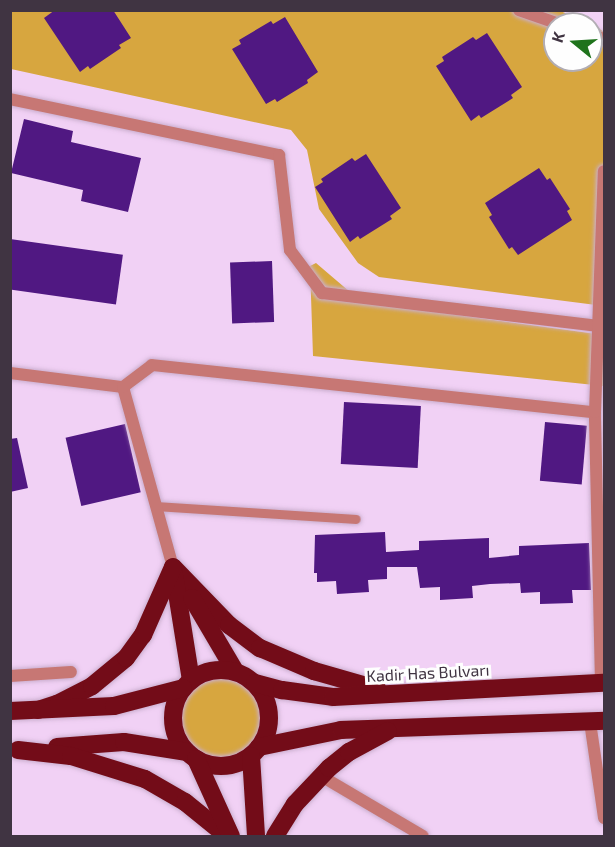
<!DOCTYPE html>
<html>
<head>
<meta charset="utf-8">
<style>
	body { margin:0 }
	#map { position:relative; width:615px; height:847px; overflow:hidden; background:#f1d1f5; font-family:"Exo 2",sans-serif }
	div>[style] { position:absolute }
	.green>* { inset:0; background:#d7a63f }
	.round { border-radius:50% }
	.building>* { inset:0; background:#501882; transform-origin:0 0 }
	.roads { filter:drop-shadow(0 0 2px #caaece) drop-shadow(0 0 2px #caaece) }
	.lane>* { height:9px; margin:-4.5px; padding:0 4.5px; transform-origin:4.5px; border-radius:4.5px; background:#c77774 }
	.street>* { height:12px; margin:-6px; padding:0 6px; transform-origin:6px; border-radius:6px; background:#c77774 }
	.highway>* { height:18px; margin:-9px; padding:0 9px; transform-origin:9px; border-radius:9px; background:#730c18 }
	.highway>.ring { margin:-9px; padding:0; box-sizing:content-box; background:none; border:18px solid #730c18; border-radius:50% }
	span { translate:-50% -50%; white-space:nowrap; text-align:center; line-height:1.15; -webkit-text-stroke:6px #fefefe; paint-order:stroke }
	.street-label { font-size:16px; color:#403442 }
	.frame { position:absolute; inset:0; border:12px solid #403442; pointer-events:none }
	.north { position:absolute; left:543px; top:12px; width:60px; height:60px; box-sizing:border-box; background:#fefefe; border:2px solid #b2adb3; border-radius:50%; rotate:288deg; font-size:16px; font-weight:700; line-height:24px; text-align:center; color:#403442 }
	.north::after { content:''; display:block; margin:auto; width:21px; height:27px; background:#1f731c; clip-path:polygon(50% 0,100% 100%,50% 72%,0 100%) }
</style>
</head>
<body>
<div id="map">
	<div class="green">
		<div style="clip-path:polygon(evenodd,11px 11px,560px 11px,591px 23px,604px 32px,604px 306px,379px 277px,358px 263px,319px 209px,307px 150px,291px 130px,11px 69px,11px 11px,555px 24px,591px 24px,591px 60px,555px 60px,555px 24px)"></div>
		<div style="clip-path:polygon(316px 263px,357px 298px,376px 304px,604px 335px,604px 386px,313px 356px,310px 266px)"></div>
		<div class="round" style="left:182px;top:679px;width:78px;height:78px"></div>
	</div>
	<div class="building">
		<div style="clip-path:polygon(55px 10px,113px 10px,131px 38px,119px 45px,121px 48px,90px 69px,88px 66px,80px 72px,44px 18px)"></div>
		<div style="clip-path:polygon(285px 17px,318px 72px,307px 80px,308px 83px,277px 102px,275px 99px,266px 104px,232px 49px,241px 44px,239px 40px,271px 21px,273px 24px)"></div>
		<div style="clip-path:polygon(487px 33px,522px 87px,511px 95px,513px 98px,481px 118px,479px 115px,471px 121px,436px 66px,444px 61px,442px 57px,473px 37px,476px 40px)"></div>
		<div style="clip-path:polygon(24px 119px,73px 131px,71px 142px,141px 158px,128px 212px,81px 201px,83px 190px,11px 173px)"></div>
		<div style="clip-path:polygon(366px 154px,401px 208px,390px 216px,392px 219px,360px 239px,358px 236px,350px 242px,315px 187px,323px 182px,321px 179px,352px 158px,355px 161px)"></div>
		<div style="clip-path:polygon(539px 168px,547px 180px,550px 178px,570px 209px,567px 211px,572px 220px,518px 255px,512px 247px,509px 249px,489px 217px,492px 215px,485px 203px)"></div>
		<div style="left:10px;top:239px;width:114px;height:50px;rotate:8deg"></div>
		<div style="left:272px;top:261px;width:61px;height:42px;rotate:88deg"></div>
		<div style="left:344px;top:402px;width:77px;height:62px;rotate:3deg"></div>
		<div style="left:545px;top:422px;width:42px;height:59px;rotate:5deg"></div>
		<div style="left:125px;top:424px;width:70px;height:61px;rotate:77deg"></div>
		<div style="clip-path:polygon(17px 438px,28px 488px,10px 492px,10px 439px)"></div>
		<div style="clip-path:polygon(385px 532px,386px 552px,419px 550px,419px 541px,489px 538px,489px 558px,519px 555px,519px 546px,589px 543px,591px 590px,572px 590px,573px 603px,540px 604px,540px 592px,521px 593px,520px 583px,490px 584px,472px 586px,473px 598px,440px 600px,440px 587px,420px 588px,417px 567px,387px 567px,387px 579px,368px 580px,369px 592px,337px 594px,336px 581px,317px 582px,317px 573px,314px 573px,315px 535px)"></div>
	</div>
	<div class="roads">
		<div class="lane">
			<div style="left:156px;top:506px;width:200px;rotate:3.7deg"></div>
		</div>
		<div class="street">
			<div style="left:519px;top:10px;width:42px;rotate:19.3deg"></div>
			<div style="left:591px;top:35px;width:14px;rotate:17deg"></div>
			<div style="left:10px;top:99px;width:275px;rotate:11.8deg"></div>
			<div style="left:279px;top:155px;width:96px;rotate:83.4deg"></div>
			<div style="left:290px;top:250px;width:54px;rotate:53.3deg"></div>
			<div style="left:322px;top:293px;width:277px;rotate:6.8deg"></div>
			<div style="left:10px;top:373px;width:114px;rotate:7.1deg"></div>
			<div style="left:123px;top:387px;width:187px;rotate:74.5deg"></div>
			<div style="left:123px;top:387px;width:36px;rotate:-37deg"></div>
			<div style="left:152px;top:365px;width:445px;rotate:6.1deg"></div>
			<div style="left:10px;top:676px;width:61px;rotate:-3.8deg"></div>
			<div style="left:601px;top:683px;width:271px;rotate:-91.3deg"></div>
			<div style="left:595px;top:412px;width:241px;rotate:-87.9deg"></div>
			<div style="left:590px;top:722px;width:97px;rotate:81.7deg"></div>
			<div style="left:321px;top:776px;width:118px;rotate:30.5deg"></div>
		</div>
		<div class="highway">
			<div style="left:173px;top:567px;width:81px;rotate:46deg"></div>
			<div style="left:229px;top:625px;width:39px;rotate:37deg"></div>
			<div style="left:260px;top:648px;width:59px;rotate:23.1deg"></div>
			<div style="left:314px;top:671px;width:66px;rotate:15.9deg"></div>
			<div style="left:173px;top:568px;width:113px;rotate:80.9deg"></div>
			<div style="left:192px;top:598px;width:85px;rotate:59.5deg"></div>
			<div class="ring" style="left:173px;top:670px;width:78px;height:78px"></div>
			<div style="left:255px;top:683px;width:28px;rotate:15deg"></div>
			<div style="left:282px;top:690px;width:51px;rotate:7.8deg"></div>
			<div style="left:333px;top:697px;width:271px;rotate:-3deg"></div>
			<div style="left:38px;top:710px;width:20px;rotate:-18deg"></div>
			<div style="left:57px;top:704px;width:39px;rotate:-27deg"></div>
			<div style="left:92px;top:686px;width:44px;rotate:-39.5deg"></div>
			<div style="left:126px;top:658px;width:29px;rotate:-54deg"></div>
			<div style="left:143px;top:635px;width:74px;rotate:-66.2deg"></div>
			<div style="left:10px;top:711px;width:104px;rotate:-2.8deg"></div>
			<div style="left:114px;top:706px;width:71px;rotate:-14.6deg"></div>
			<div style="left:57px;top:747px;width:67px;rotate:-4.3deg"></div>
			<div style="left:124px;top:742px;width:64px;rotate:9deg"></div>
			<div style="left:259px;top:747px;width:84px;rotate:-11.7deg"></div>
			<div style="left:341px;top:730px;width:263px;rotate:-2deg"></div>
			<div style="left:18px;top:750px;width:53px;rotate:6.5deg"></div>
			<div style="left:71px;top:756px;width:77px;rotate:17.3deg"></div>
			<div style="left:145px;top:779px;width:46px;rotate:29.9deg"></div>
			<div style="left:185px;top:802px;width:54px;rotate:39deg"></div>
			<div style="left:251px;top:756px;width:80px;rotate:86.4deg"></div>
			<div style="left:196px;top:759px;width:85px;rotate:65.6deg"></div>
			<div style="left:275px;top:836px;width:38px;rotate:-58deg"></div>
			<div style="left:295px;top:804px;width:50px;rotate:-46.6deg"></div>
			<div style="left:329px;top:768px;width:26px;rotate:-39deg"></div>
			<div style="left:349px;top:752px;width:44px;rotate:-28.3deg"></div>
		</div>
	</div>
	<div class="street-label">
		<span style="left:428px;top:673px;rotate:-3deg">Kadir Has Bulvarı</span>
	</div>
	<div class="frame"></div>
	<div class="north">K</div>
</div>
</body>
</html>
